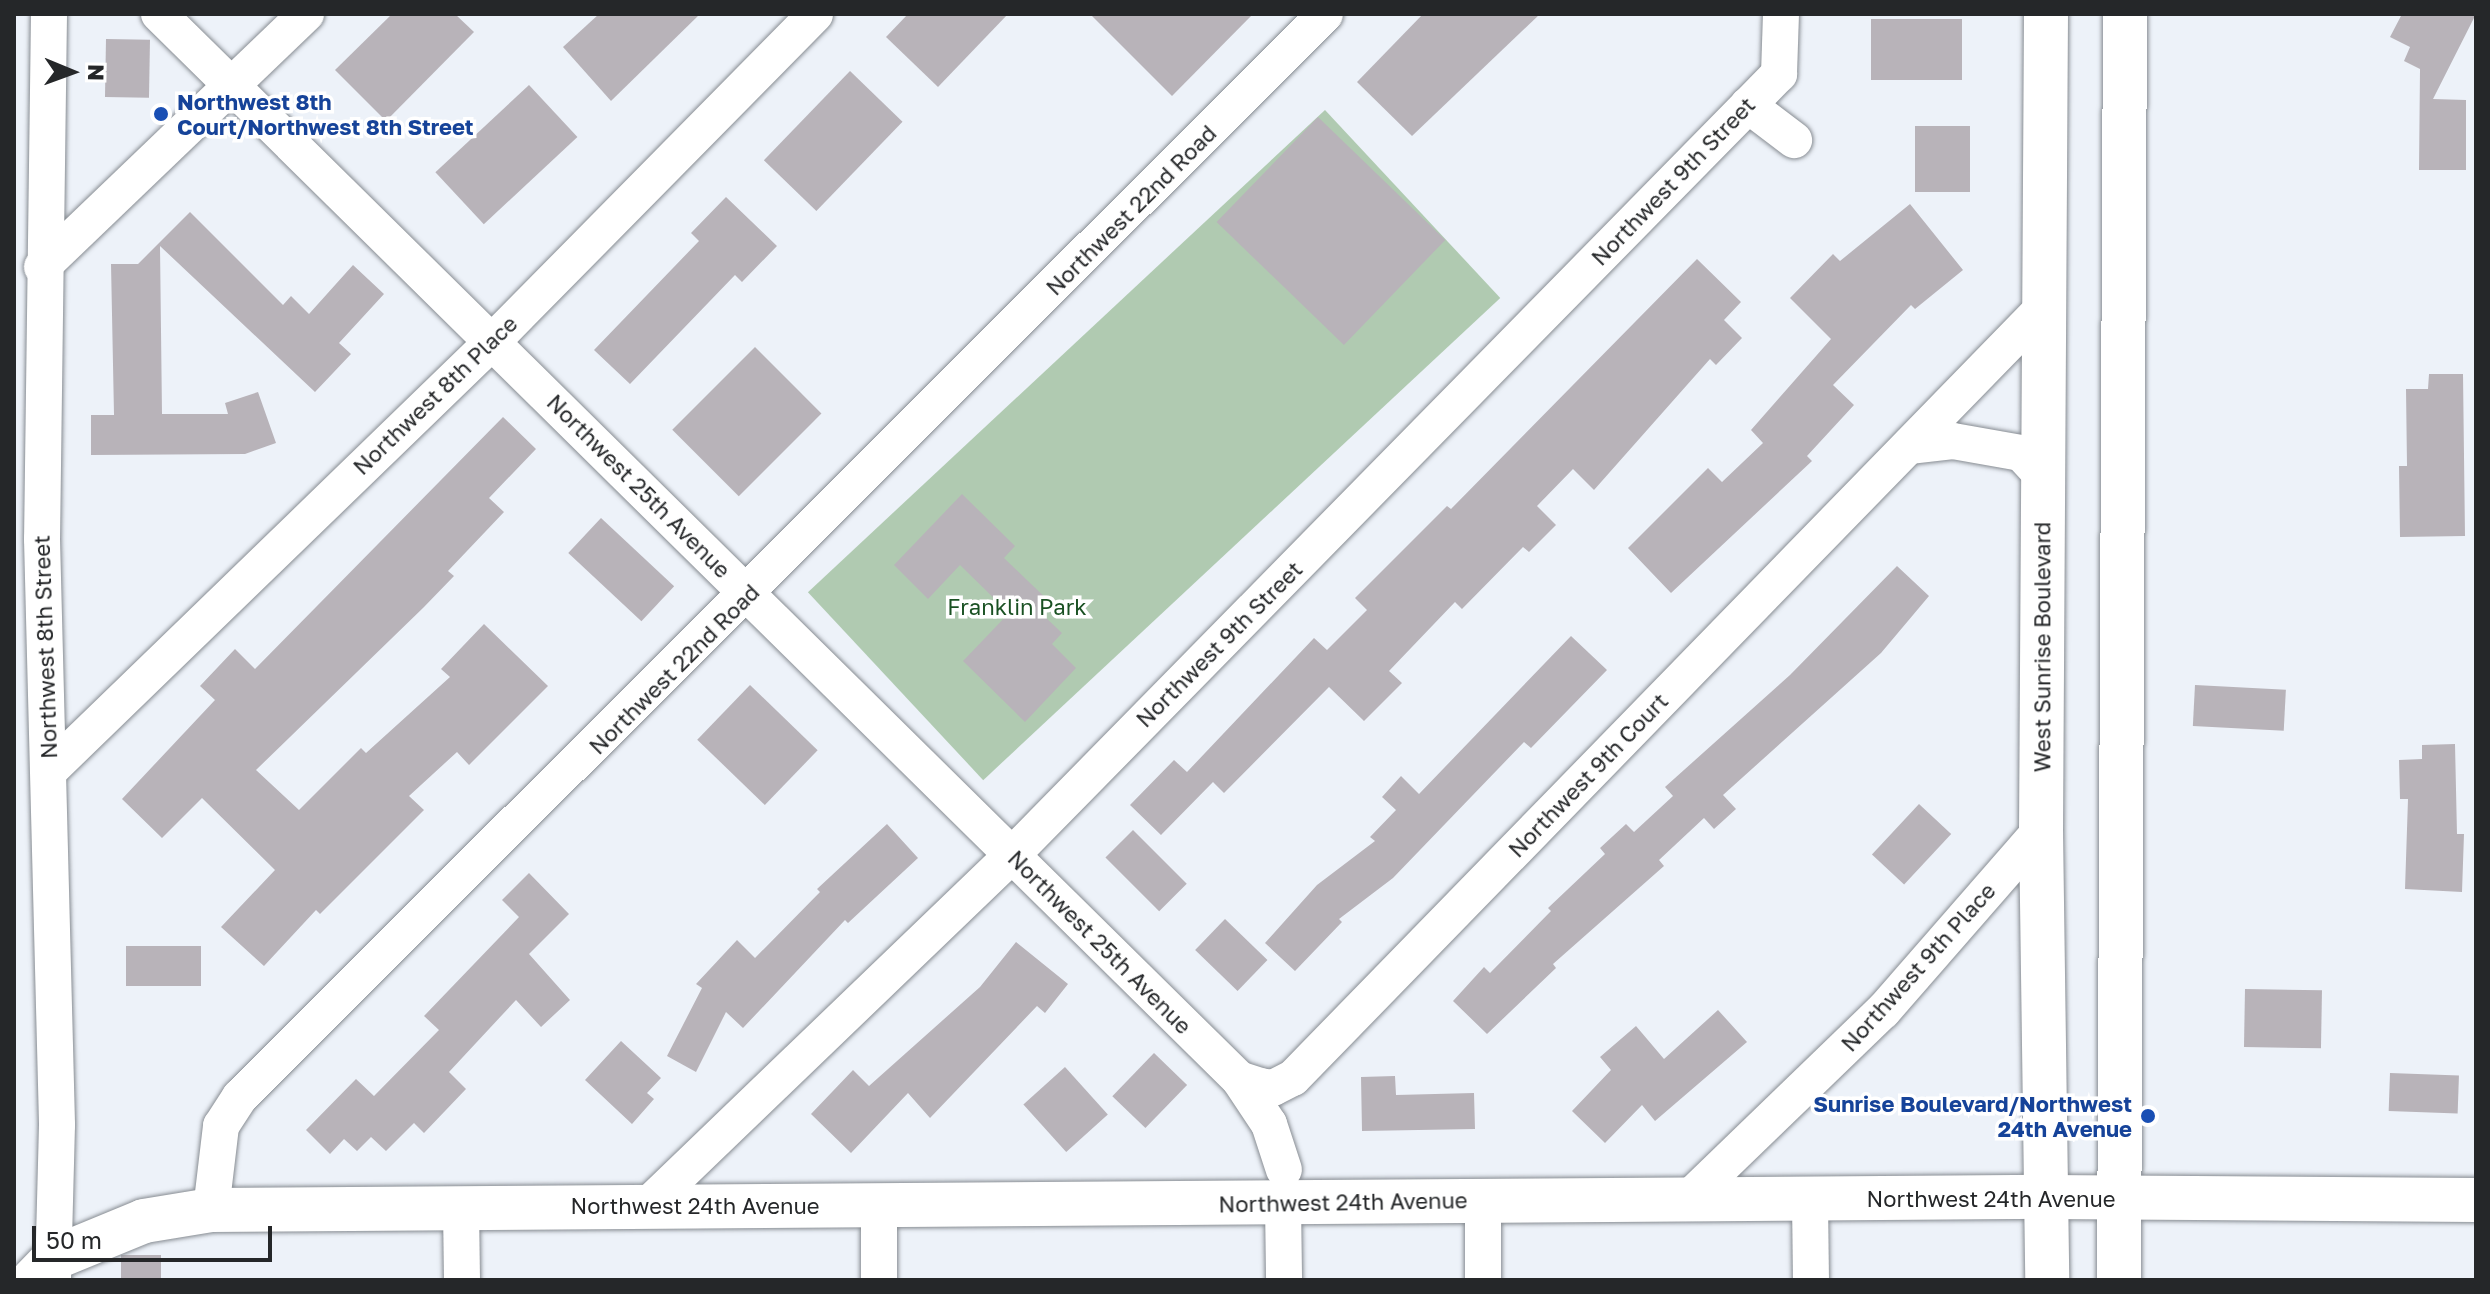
<!DOCTYPE html>
<html>
<head>
<meta charset="utf-8">
<style>
	body { margin:0 }
	#map { position:relative; width:2490px; height:1294px; overflow:hidden; background:#edf2f9; font-family:"Golos Text",sans-serif }
	div>[style] { position:absolute }
	.green>* { inset:0; background:#b0cab1; transform-origin:0 0 }
	.building>* { inset:0; background:#b8b3b9; transform-origin:0 0 }
	.roads { filter:drop-shadow(0 0 2px #878c92) drop-shadow(0 0 2px #878c92) }
	.minor>* { height:36px; margin:-18px; padding:0 18px; transform-origin:18px; border-radius:18px; background:#fff }
	.tertiary>* { height:44px; margin:-22px; padding:0 22px; transform-origin:22px; border-radius:22px; background:#fff }
	.primary>* { height:44px; margin:-22px; padding:0 22px; transform-origin:22px; border-radius:22px; background:#fff }
	.dots>* { width:22px; height:22px; translate:-50% -50%; box-sizing:border-box; border:4px solid #fff; border-radius:50% }
	span { translate:-50% -50%; white-space:nowrap; text-align:center; line-height:1.15; -webkit-text-stroke:7px #fff; paint-order:stroke }
	.transit-label { font-size:22px; color:#164399; font-weight:700 }
	.left { translate:0 -50%; text-align:left }
	.right { translate:-100% -50%; text-align:right }
	.street-label { font-size:22px; color:#252729 }
	.park-label { font-size:22px; color:#1a5123 }
	.frame { position:absolute; inset:0; border:16px solid #252729; pointer-events:none }
	.north { position:absolute; left:32px; top:32px; width:80px; height:80px; -webkit-text-stroke:6px #fff; paint-order:stroke; rotate:91deg; font-size:22px; font-weight:700; line-height:32px; text-align:center; color:#252729 }
	.north::after { content:''; display:block; margin:auto; width:28px; height:36px; background:#252729; clip-path:polygon(50% 0,100% 100%,50% 72%,0 100%) }
	.scale { position:absolute; left:32px; top:1226px; width:240px; height:36px; box-sizing:border-box; border:4px solid #252729; border-top:0; padding-left:10px; font-size:24px; line-height:28px; white-space:nowrap; color:#252729; -webkit-text-stroke:6px #fff; paint-order:stroke }
</style>
</head>
<body>
<div id="map">
	<div class="green">
		<div style="left:1325px;top:110px;width:257px;height:707px;rotate:47deg"></div>
	</div>
	<div class="building">
		<div style="clip-path:polygon(392px 14px,455px 14px,474px 32px,386px 121px,335px 70px)"></div>
		<div style="clip-path:polygon(599px 14px,700px 14px,611px 101px,563px 47px)"></div>
		<div style="clip-path:polygon(908px 14px,1008px 14px,938px 87px,886px 37px)"></div>
		<div style="clip-path:polygon(1090px 14px,1253px 14px,1172px 96px)"></div>
		<div style="clip-path:polygon(1423px 14px,1540px 14px,1412px 136px,1357px 82px)"></div>
		<div style="clip-path:polygon(2402px 14px,2476px 14px,2433px 99px,2466px 100px,2466px 170px,2419px 170px,2420px 69px,2404px 61px,2410px 47px,2390px 37px)"></div>
		<div style="left:1871px;top:19px;width:91px;height:61px"></div>
		<div style="left:106px;top:39px;width:44px;height:58px;rotate:1deg"></div>
		<div style="left:850px;top:71px;width:73px;height:124px;rotate:44deg"></div>
		<div style="left:529px;top:85px;width:71px;height:128px;rotate:47deg"></div>
		<div style="left:1318px;top:117px;width:177px;height:146px;rotate:44deg"></div>
		<div style="left:1970px;top:126px;width:66px;height:55px;rotate:90deg"></div>
		<div style="clip-path:polygon(726px 197px,777px 246px,742px 282px,735px 275px,630px 384px,594px 350px,699px 241px,691px 233px)"></div>
		<div style="clip-path:polygon(1910px 204px,1963px 270px,1915px 309px,1911px 305px,1833px 385px,1854px 405px,1807px 456px,1812px 461px,1671px 593px,1628px 548px,1708px 468px,1722px 482px,1763px 443px,1751px 430px,1831px 339px,1790px 298px,1833px 254px,1840px 261px)"></div>
		<div style="clip-path:polygon(190px 212px,283px 305px,291px 296px,309px 314px,353px 265px,384px 294px,339px 343px,351px 354px,315px 392px,160px 246px,162px 414px,228px 414px,225px 403px,258px 392px,276px 443px,245px 454px,91px 455px,91px 415px,114px 415px,111px 264px,138px 264px)"></div>
		<div style="clip-path:polygon(1697px 259px,1741px 302px,1724px 320px,1742px 338px,1716px 365px,1710px 359px,1594px 490px,1573px 469px,1537px 506px,1556px 525px,1529px 552px,1523px 547px,1462px 609px,1455px 602px,1389px 671px,1402px 683px,1364px 721px,1329px 687px,1224px 793px,1213px 782px,1161px 835px,1130px 805px,1174px 760px,1187px 772px,1314px 638px,1327px 650px,1367px 610px,1355px 598px,1447px 506px,1451px 509px)"></div>
		<div style="left:755px;top:347px;width:94px;height:117px;rotate:45deg"></div>
		<div style="clip-path:polygon(2429px 374px,2463px 374px,2465px 536px,2400px 537px,2399px 466px,2407px 466px,2406px 389px,2428px 389px)"></div>
		<div style="clip-path:polygon(503px 417px,536px 449px,489px 498px,504px 512px,448px 571px,454px 576px,424px 607px,256px 770px,299px 810px,361px 748px,366px 753px,450px 677px,441px 669px,484px 624px,548px 686px,469px 765px,457px 752px,409px 796px,424px 810px,320px 914px,316px 910px,264px 966px,221px 927px,275px 870px,202px 798px,162px 838px,122px 799px,215px 700px,200px 686px,235px 649px,255px 669px)"></div>
		<div style="clip-path:polygon(962px 494px,1015px 546px,1004px 558px,1053px 605px,1043px 615px,1062px 633px,1052px 644px,1076px 668px,1025px 722px,963px 661px,1009px 613px,960px 565px,928px 599px,894px 565px)"></div>
		<div style="left:601px;top:518px;width:100px;height:48px;rotate:43deg"></div>
		<div style="clip-path:polygon(1897px 566px,1929px 596px,1881px 653px,1723px 795px,1736px 809px,1714px 829px,1704px 818px,1659px 860px,1664px 866px,1553px 964px,1556px 968px,1487px 1034px,1453px 1001px,1484px 967px,1490px 973px,1551px 911px,1548px 908px,1605px 854px,1600px 848px,1626px 824px,1634px 832px,1673px 796px,1665px 787px,1790px 675px)"></div>
		<div style="clip-path:polygon(1571px 636px,1607px 670px,1531px 748px,1524px 742px,1393px 878px,1339px 919px,1342px 922px,1295px 971px,1265px 943px,1317px 885px,1375px 841px,1370px 837px,1396px 810px,1382px 797px,1401px 776px,1419px 794px)"></div>
		<div style="left:750px;top:685px;width:94px;height:76px;rotate:44deg"></div>
		<div style="left:2195px;top:685px;width:91px;height:41px;rotate:3deg"></div>
		<div style="clip-path:polygon(2455px 744px,2457px 834px,2464px 834px,2462px 892px,2405px 889px,2408px 799px,2400px 799px,2399px 760px,2422px 759px,2422px 745px)"></div>
		<div style="left:1919px;top:804px;width:44px;height:69px;rotate:43deg"></div>
		<div style="clip-path:polygon(887px 824px,918px 858px,848px 923px,845px 920px,743px 1028px,726px 1012px,696px 1072px,667px 1056px,702px 988px,696px 984px,737px 940px,755px 958px,820px 892px,817px 889px)"></div>
		<div style="left:1133px;top:830px;width:76px;height:39px;rotate:45deg"></div>
		<div style="clip-path:polygon(529px 873px,569px 914px,529px 954px,570px 1000px,541px 1027px,516px 1000px,449px 1072px,466px 1089px,424px 1133px,414px 1123px,386px 1151px,371px 1137px,357px 1151px,344px 1139px,330px 1154px,306px 1130px,356px 1079px,374px 1096px,439px 1030px,424px 1016px,519px 917px,502px 900px)"></div>
		<div style="left:1225px;top:919px;width:59px;height:43px;rotate:44deg"></div>
		<div style="clip-path:polygon(1016px 942px,1068px 984px,1045px 1013px,1037px 1006px,930px 1118px,908px 1093px,851px 1153px,811px 1114px,853px 1070px,869px 1086px,980px 987px)"></div>
		<div style="left:126px;top:946px;width:75px;height:40px"></div>
		<div style="left:2245px;top:989px;width:77px;height:58px;rotate:1deg"></div>
		<div style="clip-path:polygon(1718px 1010px,1747px 1042px,1655px 1121px,1642px 1105px,1605px 1143px,1572px 1111px,1611px 1070px,1600px 1057px,1636px 1026px,1664px 1059px)"></div>
		<div style="clip-path:polygon(621px 1041px,661px 1078px,647px 1093px,654px 1099px,632px 1124px,585px 1080px)"></div>
		<div style="left:1154px;top:1053px;width:46px;height:60px;rotate:44deg"></div>
		<div style="left:1065px;top:1067px;width:64px;height:56px;rotate:48deg"></div>
		<div style="left:2390px;top:1073px;width:69px;height:38px;rotate:2deg"></div>
		<div style="clip-path:polygon(1395px 1076px,1396px 1095px,1474px 1093px,1475px 1129px,1362px 1131px,1361px 1077px)"></div>
		<div style="left:161px;top:1255px;width:25px;height:40px;rotate:90deg"></div>
	</div>
	<div class="roads">
		<div class="minor">
			<div style="left:49px;top:14px;width:525px;rotate:90.76deg"></div>
			<div style="left:42px;top:539px;width:586px;rotate:88.53deg"></div>
			<div style="left:57px;top:1125px;width:155px;rotate:91.5deg"></div>
			<div style="left:159px;top:14px;width:1517px;rotate:44.6deg"></div>
			<div style="left:1239px;top:1079px;width:22px;rotate:18deg"></div>
			<div style="left:1260px;top:1086px;width:13px;rotate:9deg"></div>
			<div style="left:1273px;top:1088px;width:22px;rotate:-27deg"></div>
			<div style="left:1293px;top:1078px;width:1072px;rotate:-45.76deg"></div>
			<div style="left:1748px;top:105px;width:58px;rotate:37.3deg"></div>
			<div style="left:42px;top:267px;width:366px;rotate:-43.8deg"></div>
			<div style="left:1909px;top:446px;width:44px;rotate:-6.5deg"></div>
			<div style="left:1953px;top:441px;width:69px;rotate:10deg"></div>
			<div style="left:2021px;top:453px;width:33px;rotate:47deg"></div>
			<div style="left:49px;top:771px;width:617px;rotate:-44.08deg"></div>
			<div style="left:492px;top:342px;width:460px;rotate:-45.4deg"></div>
			<div style="left:1239px;top:1079px;width:54px;rotate:56.3deg"></div>
			<div style="left:1269px;top:1124px;width:48px;rotate:71.9deg"></div>
			<div style="left:1687px;top:1200px;width:272px;rotate:-44deg"></div>
			<div style="left:1883px;top:1011px;width:240px;rotate:-48.9deg"></div>
			<div style="left:1810px;top:1200px;width:80px;rotate:89.3deg"></div>
			<div style="left:1483px;top:1201px;width:79px;rotate:90deg"></div>
			<div style="left:649px;top:1204px;width:504px;rotate:-43.87deg"></div>
			<div style="left:1012px;top:855px;width:1095px;rotate:-45.52deg"></div>
			<div style="left:1779px;top:74px;width:60px;rotate:-88.1deg"></div>
			<div style="left:1283px;top:1204px;width:76px;rotate:89.2deg"></div>
			<div style="left:879px;top:1206px;width:74px;rotate:90deg"></div>
			<div style="left:461px;top:1208px;width:72px;rotate:89.2deg"></div>
			<div style="left:211px;top:1210px;width:85px;rotate:-83.2deg"></div>
			<div style="left:221px;top:1126px;width:35px;rotate:-57deg"></div>
			<div style="left:240px;top:1097px;width:1533px;rotate:-44.95deg"></div>
		</div>
		<div class="tertiary">
			<div style="left:33px;top:1280px;width:30px;rotate:-46deg"></div>
			<div style="left:54px;top:1258px;width:97px;rotate:-22.3deg"></div>
			<div style="left:144px;top:1221px;width:68px;rotate:-9.3deg"></div>
			<div style="left:211px;top:1210px;width:1837px;rotate:-0.41deg"></div>
			<div style="left:2048px;top:1197px;width:428px;rotate:0.4deg"></div>
		</div>
		<div class="primary">
			<div style="left:2046px;top:14px;width:816px;rotate:90.35deg"></div>
			<div style="left:2041px;top:830px;width:450px;rotate:89.2deg"></div>
			<div style="left:2119px;top:1280px;width:1266px;rotate:-89.73deg"></div>
		</div>
	</div>
	<div class="dots">
		<div style="left:161px;top:114px;background:#1a4fb4"></div>
		<div style="left:2148px;top:1116px;background:#1a4fb4"></div>
	</div>
	<div class="transit-label">
		<span class="left" style="left:177px;top:114px">Northwest 8th<br>Court/Northwest 8th Street</span>
		<span class="right" style="left:2132px;top:1116px">Sunrise Boulevard/Northwest<br>24th Avenue</span>
	</div>
	<div class="street-label">
		<span style="left:1673px;top:181px;rotate:-46deg">Northwest 9th Street</span>
		<span style="left:1131px;top:210px;rotate:-45deg">Northwest 22nd Road</span>
		<span style="left:435px;top:395px;rotate:-44deg">Northwest 8th Place</span>
		<span style="left:639px;top:486px;rotate:45deg">Northwest 25th Avenue</span>
		<span style="left:1219px;top:644px;rotate:-45deg">Northwest 9th Street</span>
		<span style="left:45px;top:647px;rotate:-92deg">Northwest 8th Street</span>
		<span style="left:2042px;top:647px;rotate:-90deg">West Sunrise Boulevard</span>
		<span style="left:674px;top:669px;rotate:-45deg">Northwest 22nd Road</span>
		<span style="left:1588px;top:775px;rotate:-46deg">Northwest 9th Court</span>
		<span style="left:1100px;top:942px;rotate:45deg">Northwest 25th Avenue</span>
		<span style="left:1918px;top:967px;rotate:-48deg">Northwest 9th Place</span>
		<span style="left:1991px;top:1199px">Northwest 24th Avenue</span>
		<span style="left:1343px;top:1202px;rotate:-1deg">Northwest 24th Avenue</span>
		<span style="left:695px;top:1206px">Northwest 24th Avenue</span>
	</div>
	<div class="park-label">
		<span style="left:1017px;top:607px">Franklin Park</span>
	</div>
	<div class="frame"></div>
	<div class="north">N</div>
	<div class="scale">50 m</div>
</div>
</body>
</html>
